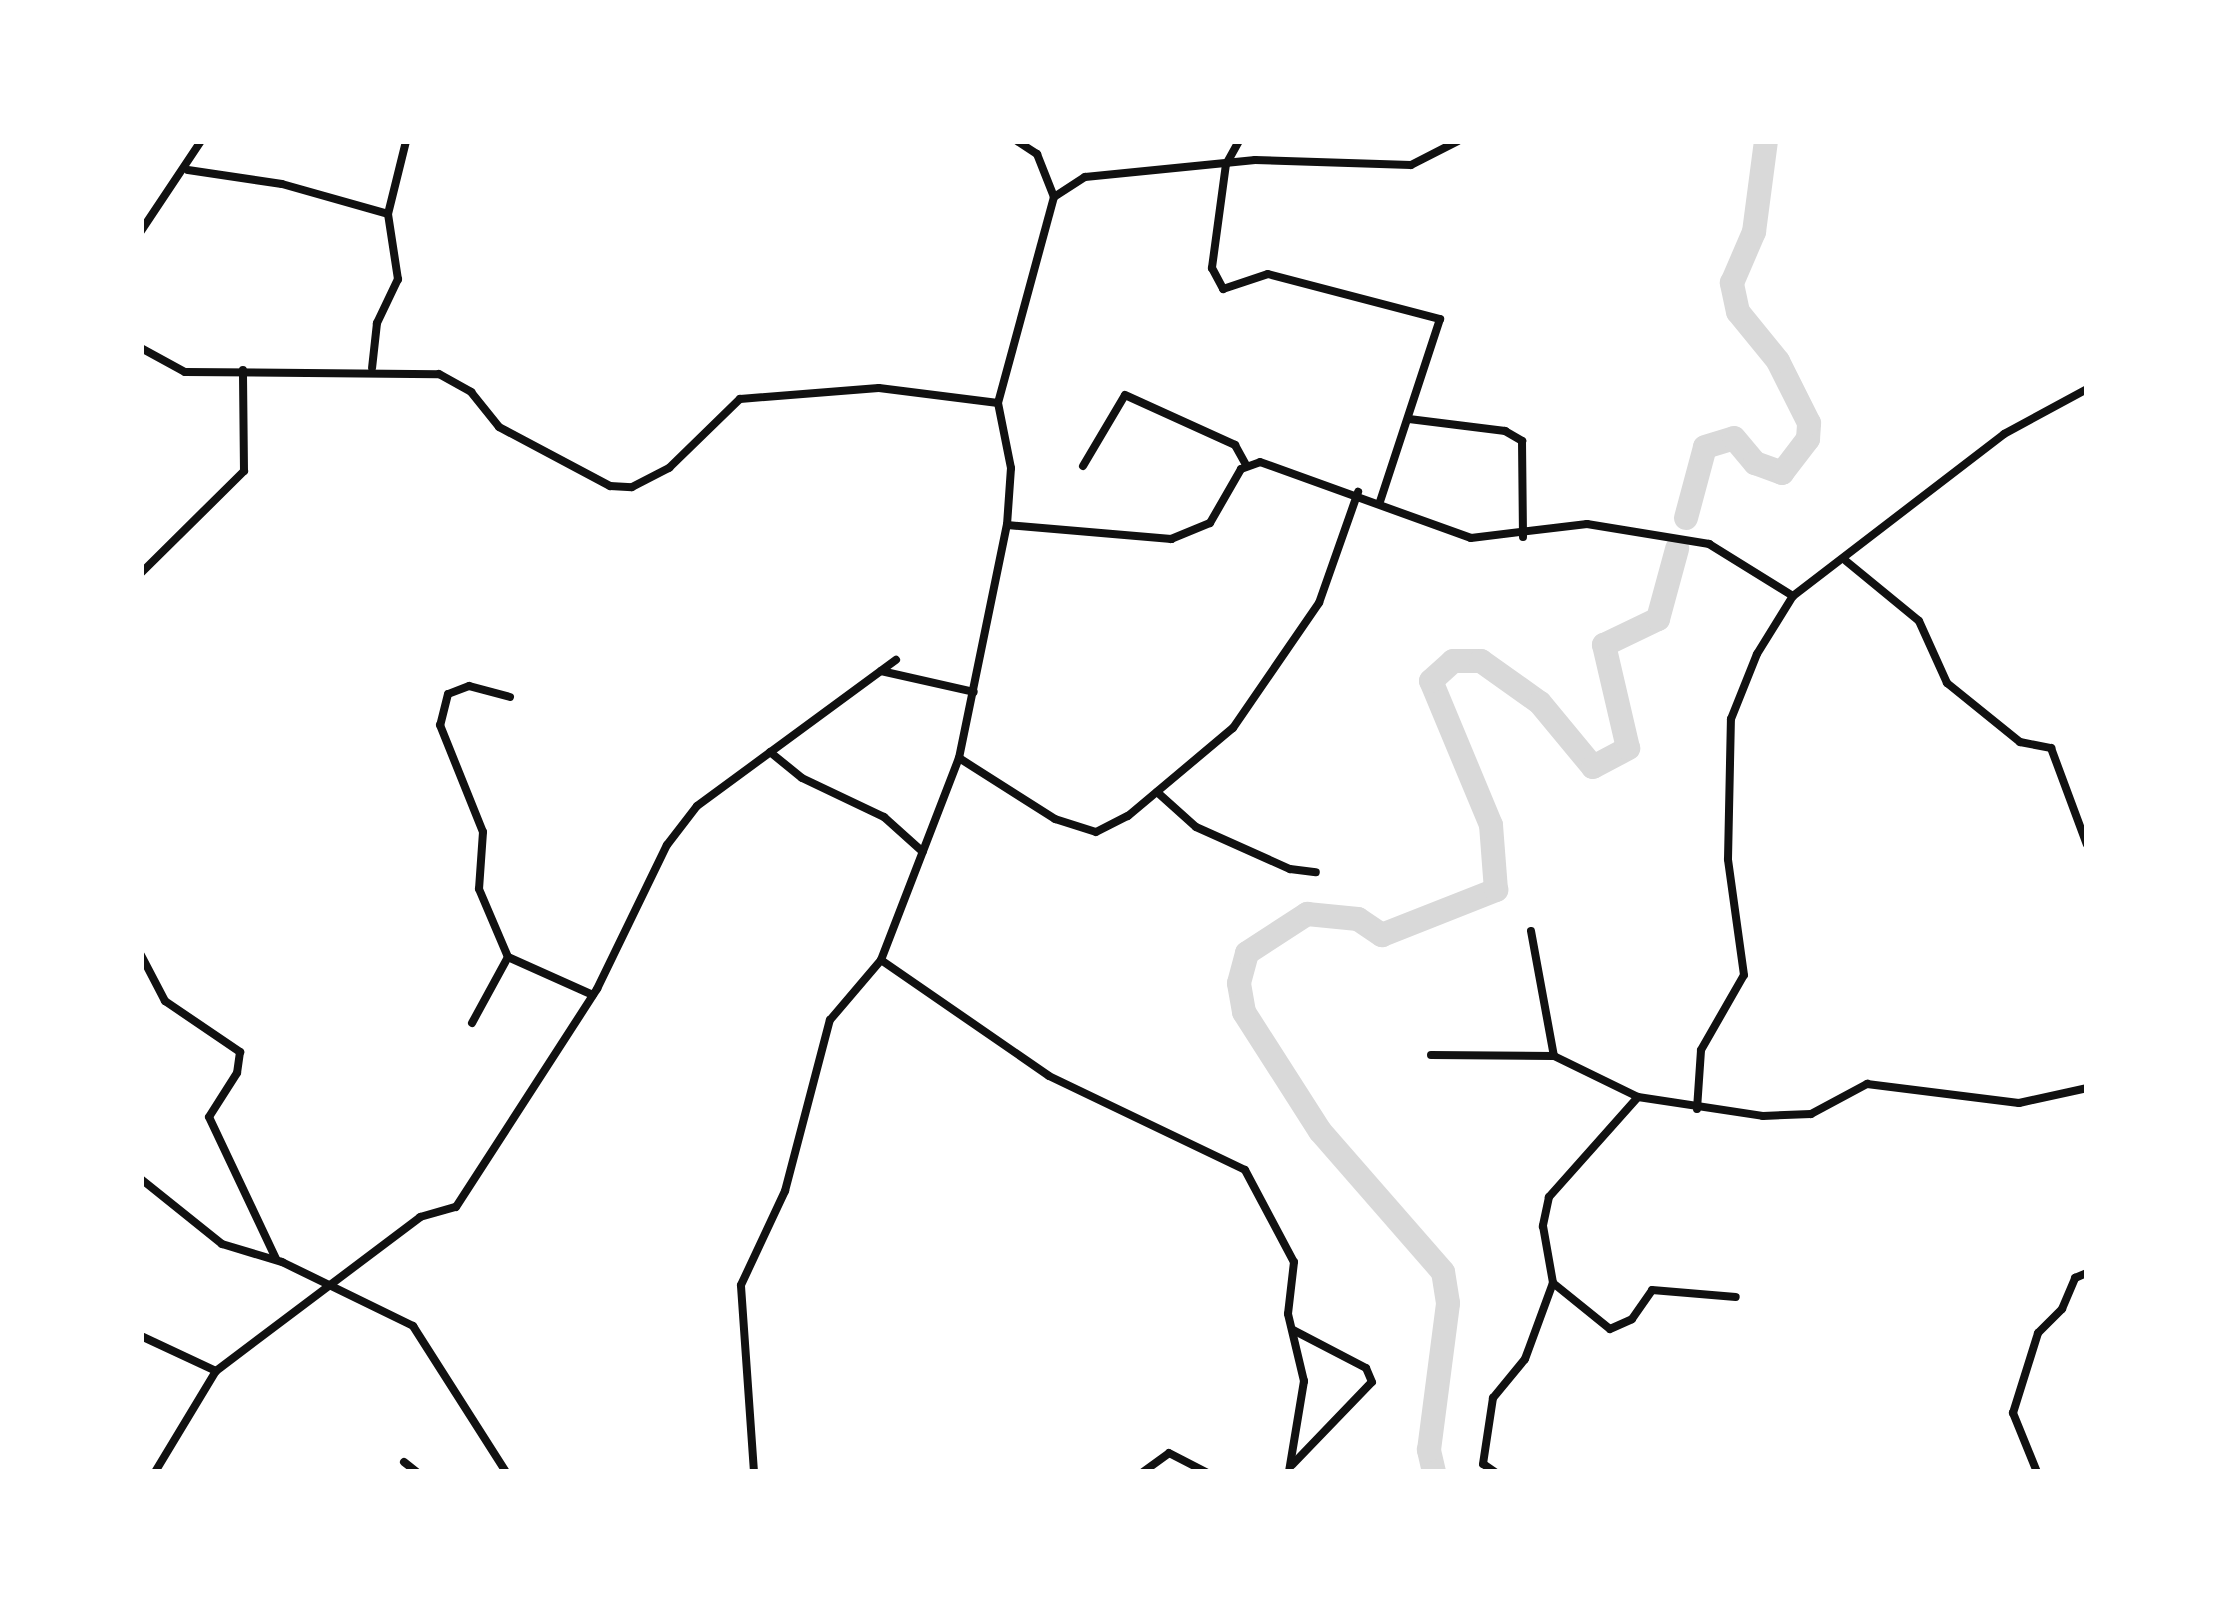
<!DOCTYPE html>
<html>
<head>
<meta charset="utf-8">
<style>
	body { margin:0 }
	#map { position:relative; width:2228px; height:1613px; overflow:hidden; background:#fff; font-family:Poppins,sans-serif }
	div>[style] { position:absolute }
	.river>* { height:24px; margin:-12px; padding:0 12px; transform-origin:12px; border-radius:12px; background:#d9d9d9 }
	.minor>* { height:8px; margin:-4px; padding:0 4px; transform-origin:4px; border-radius:4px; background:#111 }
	span { translate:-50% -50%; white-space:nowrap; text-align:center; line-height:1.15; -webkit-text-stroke:12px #fff; paint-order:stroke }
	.frame { position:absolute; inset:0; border:144px solid #fff; pointer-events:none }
</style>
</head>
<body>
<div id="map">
	<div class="river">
		<div style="left:1686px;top:518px;width:73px;rotate:-75deg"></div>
		<div style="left:1705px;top:447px;width:30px;rotate:-17deg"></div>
		<div style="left:1734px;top:438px;width:33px;rotate:50deg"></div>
		<div style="left:1755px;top:463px;width:29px;rotate:20deg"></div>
		<div style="left:1782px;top:473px;width:43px;rotate:-52.6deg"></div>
		<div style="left:1808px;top:439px;width:16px;rotate:-86deg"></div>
		<div style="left:1809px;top:423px;width:69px;rotate:-116.6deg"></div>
		<div style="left:1778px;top:361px;width:63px;rotate:-129.2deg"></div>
		<div style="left:1738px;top:312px;width:30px;rotate:-102deg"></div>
		<div style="left:1732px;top:283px;width:56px;rotate:-66.7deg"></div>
		<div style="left:1754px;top:232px;width:92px;rotate:-82.5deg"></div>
		<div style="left:1434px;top:1472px;width:23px;rotate:-103deg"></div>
		<div style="left:1429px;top:1450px;width:148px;rotate:-82.6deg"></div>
		<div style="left:1448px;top:1303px;width:31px;rotate:-99deg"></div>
		<div style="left:1443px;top:1272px;width:187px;rotate:-131.1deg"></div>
		<div style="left:1320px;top:1131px;width:141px;rotate:-122.6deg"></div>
		<div style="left:1244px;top:1012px;width:29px;rotate:-100deg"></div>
		<div style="left:1239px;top:983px;width:31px;rotate:-75deg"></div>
		<div style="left:1247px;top:953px;width:72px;rotate:-33deg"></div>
		<div style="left:1307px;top:914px;width:51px;rotate:5.6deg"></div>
		<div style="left:1358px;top:919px;width:29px;rotate:34deg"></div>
		<div style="left:1382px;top:935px;width:123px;rotate:-21.5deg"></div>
		<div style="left:1496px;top:890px;width:65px;rotate:-94.4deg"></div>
		<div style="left:1491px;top:825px;width:156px;rotate:-112.6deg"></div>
		<div style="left:1431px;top:681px;width:30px;rotate:-42deg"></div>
		<div style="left:1453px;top:661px;width:28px"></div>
		<div style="left:1481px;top:661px;width:72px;rotate:35.4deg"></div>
		<div style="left:1540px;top:703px;width:83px;rotate:50.4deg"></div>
		<div style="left:1593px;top:767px;width:40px;rotate:-28deg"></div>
		<div style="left:1628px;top:748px;width:106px;rotate:-103.1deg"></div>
		<div style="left:1604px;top:645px;width:60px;rotate:-25.7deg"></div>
		<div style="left:1658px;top:619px;width:73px;rotate:-74.8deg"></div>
	</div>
	<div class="minor">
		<div style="left:1017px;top:141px;width:24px;rotate:33deg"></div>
		<div style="left:1037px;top:154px;width:46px;rotate:68.4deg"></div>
		<div style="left:1239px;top:141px;width:26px;rotate:119deg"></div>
		<div style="left:1226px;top:164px;width:105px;rotate:97.7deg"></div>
		<div style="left:1212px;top:268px;width:24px;rotate:62deg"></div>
		<div style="left:1223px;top:289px;width:47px;rotate:-18.4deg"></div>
		<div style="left:1268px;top:274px;width:178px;rotate:14.7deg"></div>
		<div style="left:1440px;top:319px;width:192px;rotate:108.2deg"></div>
		<div style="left:188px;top:170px;width:95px;rotate:8.5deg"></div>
		<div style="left:282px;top:184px;width:110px;rotate:15.8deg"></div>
		<div style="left:388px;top:214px;width:66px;rotate:81.3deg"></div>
		<div style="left:398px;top:279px;width:49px;rotate:115.5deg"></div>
		<div style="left:377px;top:323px;width:45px;rotate:96.3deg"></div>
		<div style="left:388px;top:214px;width:75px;rotate:-76.1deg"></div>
		<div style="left:141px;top:231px;width:108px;rotate:-56.3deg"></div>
		<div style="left:141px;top:348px;width:50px;rotate:28.6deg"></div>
		<div style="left:185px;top:372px;width:254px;rotate:0.5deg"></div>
		<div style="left:439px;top:374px;width:37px;rotate:29deg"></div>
		<div style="left:471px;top:392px;width:45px;rotate:51.3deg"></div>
		<div style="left:499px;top:427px;width:126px;rotate:28deg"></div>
		<div style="left:610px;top:486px;width:22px;rotate:3deg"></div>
		<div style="left:632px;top:487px;width:42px;rotate:-27.2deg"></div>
		<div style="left:669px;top:468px;width:99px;rotate:-44.2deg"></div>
		<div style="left:740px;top:399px;width:139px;rotate:-4.5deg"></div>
		<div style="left:879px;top:388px;width:120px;rotate:7.2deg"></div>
		<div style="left:1409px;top:419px;width:97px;rotate:7.1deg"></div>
		<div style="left:1505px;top:431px;width:20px;rotate:30deg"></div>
		<div style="left:1522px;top:441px;width:96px;rotate:89.4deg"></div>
		<div style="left:1083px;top:466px;width:82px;rotate:-59.4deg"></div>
		<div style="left:1125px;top:395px;width:121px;rotate:24.4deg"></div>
		<div style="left:1235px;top:445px;width:23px;rotate:61deg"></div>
		<div style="left:1007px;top:525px;width:165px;rotate:4.9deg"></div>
		<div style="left:1171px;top:539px;width:42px;rotate:-22.3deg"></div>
		<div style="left:1210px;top:523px;width:62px;rotate:-60.1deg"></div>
		<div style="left:1241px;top:469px;width:20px;rotate:-20deg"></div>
		<div style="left:1260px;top:462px;width:224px;rotate:19.8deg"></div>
		<div style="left:1471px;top:538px;width:117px;rotate:-6.9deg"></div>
		<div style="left:1587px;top:524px;width:124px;rotate:9.3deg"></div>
		<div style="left:1709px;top:544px;width:99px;rotate:31.8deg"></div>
		<div style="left:1846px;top:561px;width:94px;rotate:39.4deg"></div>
		<div style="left:1919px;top:621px;width:68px;rotate:65.7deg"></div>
		<div style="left:1947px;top:683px;width:94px;rotate:38.9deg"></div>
		<div style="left:2020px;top:742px;width:32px;rotate:11deg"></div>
		<div style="left:2051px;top:748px;width:103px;rotate:69.6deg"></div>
		<div style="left:141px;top:573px;width:145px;rotate:-44.7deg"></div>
		<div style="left:244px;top:471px;width:101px;rotate:-90.6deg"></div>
		<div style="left:881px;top:671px;width:95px;rotate:12.7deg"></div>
		<div style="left:510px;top:697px;width:42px;rotate:-165deg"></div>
		<div style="left:469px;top:686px;width:22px;rotate:159deg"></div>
		<div style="left:448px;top:694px;width:32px;rotate:104deg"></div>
		<div style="left:440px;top:725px;width:115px;rotate:68.1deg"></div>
		<div style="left:483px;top:832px;width:57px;rotate:94deg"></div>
		<div style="left:479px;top:889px;width:74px;rotate:66.9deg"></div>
		<div style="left:508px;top:957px;width:93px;rotate:24.1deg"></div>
		<div style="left:770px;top:752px;width:41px;rotate:39.1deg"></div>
		<div style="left:802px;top:778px;width:91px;rotate:25.4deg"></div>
		<div style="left:884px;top:817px;width:52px;rotate:41.9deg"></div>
		<div style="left:959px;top:758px;width:114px;rotate:32.4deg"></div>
		<div style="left:1055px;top:819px;width:43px;rotate:17.6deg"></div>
		<div style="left:1096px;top:832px;width:36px;rotate:-27deg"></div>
		<div style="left:1128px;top:816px;width:137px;rotate:-40deg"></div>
		<div style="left:1233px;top:728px;width:152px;rotate:-55.5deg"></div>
		<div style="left:1319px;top:603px;width:118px;rotate:-70.6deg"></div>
		<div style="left:1157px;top:792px;width:52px;rotate:41.9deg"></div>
		<div style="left:1196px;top:827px;width:103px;rotate:24.1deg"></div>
		<div style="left:1290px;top:869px;width:26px;rotate:7deg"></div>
		<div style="left:1531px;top:931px;width:127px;rotate:79.6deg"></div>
		<div style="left:1554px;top:1056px;width:93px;rotate:26deg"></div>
		<div style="left:1638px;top:1097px;width:126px;rotate:8.6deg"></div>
		<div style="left:1763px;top:1116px;width:48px;rotate:-2.4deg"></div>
		<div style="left:1811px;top:1114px;width:64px;rotate:-28.2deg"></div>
		<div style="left:1867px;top:1084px;width:153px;rotate:7.1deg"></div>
		<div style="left:2019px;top:1103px;width:70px;rotate:-12.4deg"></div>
		<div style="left:141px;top:955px;width:52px;rotate:62.4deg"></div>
		<div style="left:165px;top:1001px;width:91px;rotate:34.2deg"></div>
		<div style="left:240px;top:1052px;width:21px;rotate:98deg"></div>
		<div style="left:237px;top:1073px;width:52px;rotate:122.5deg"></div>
		<div style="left:209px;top:1117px;width:157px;rotate:64.7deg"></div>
		<div style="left:881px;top:960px;width:204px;rotate:34.6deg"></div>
		<div style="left:1049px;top:1076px;width:217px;rotate:25.6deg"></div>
		<div style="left:1245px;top:1170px;width:104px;rotate:62deg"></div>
		<div style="left:1294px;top:1262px;width:52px;rotate:96.6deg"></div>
		<div style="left:1288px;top:1314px;width:69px;rotate:76.6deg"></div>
		<div style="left:1304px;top:1381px;width:92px;rotate:99.4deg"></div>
		<div style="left:472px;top:1023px;width:75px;rotate:-61.4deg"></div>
		<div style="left:1431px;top:1055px;width:123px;rotate:0.5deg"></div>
		<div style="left:1638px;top:1097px;width:134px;rotate:131.7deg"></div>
		<div style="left:1549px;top:1197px;width:30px;rotate:102deg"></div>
		<div style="left:1543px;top:1226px;width:58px;rotate:80deg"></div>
		<div style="left:1553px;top:1283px;width:73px;rotate:38.9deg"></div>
		<div style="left:1610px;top:1329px;width:24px;rotate:-24deg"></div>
		<div style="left:1632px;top:1319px;width:35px;rotate:-55deg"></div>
		<div style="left:1652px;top:1290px;width:84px;rotate:4.8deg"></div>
		<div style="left:1697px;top:1109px;width:59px;rotate:-86.1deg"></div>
		<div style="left:1701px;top:1050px;width:86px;rotate:-60.2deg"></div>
		<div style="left:1744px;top:975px;width:117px;rotate:-97.9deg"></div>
		<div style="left:1728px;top:859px;width:140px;rotate:-88.8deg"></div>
		<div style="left:1731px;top:719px;width:70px;rotate:-68.2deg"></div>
		<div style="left:1757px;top:654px;width:68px;rotate:-58.2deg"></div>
		<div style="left:1793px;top:596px;width:266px;rotate:-37.5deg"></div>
		<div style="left:2004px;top:434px;width:94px;rotate:-28.5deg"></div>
		<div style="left:141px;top:1179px;width:104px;rotate:38.7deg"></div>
		<div style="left:222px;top:1244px;width:63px;rotate:16.7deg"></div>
		<div style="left:282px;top:1262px;width:146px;rotate:26deg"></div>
		<div style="left:413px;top:1326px;width:173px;rotate:57.5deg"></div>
		<div style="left:141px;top:1336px;width:83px;rotate:25deg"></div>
		<div style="left:216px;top:1371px;width:256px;rotate:-37deg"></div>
		<div style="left:420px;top:1217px;width:37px;rotate:-16deg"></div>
		<div style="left:456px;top:1207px;width:260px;rotate:-57.1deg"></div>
		<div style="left:597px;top:989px;width:160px;rotate:-64.1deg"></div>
		<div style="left:667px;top:845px;width:49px;rotate:-52.4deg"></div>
		<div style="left:697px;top:806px;width:247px;rotate:-36.3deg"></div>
		<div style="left:404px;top:1462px;width:16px;rotate:38deg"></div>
		<div style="left:1292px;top:1465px;width:115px;rotate:-46.1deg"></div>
		<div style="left:1372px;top:1382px;width:15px;rotate:-113deg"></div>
		<div style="left:1366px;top:1368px;width:82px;rotate:-152.5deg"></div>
		<div style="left:155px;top:1472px;width:118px;rotate:-58.9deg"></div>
		<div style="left:754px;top:1472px;width:187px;rotate:-94deg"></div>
		<div style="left:741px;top:1285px;width:104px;rotate:-64.9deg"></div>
		<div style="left:785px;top:1191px;width:177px;rotate:-75.3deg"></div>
		<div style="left:830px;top:1020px;width:79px;rotate:-49.6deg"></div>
		<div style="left:881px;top:960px;width:217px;rotate:-68.9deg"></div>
		<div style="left:959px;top:758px;width:238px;rotate:-78.4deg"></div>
		<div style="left:1007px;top:525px;width:57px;rotate:-86deg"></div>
		<div style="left:1011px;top:468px;width:66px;rotate:-101.3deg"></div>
		<div style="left:998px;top:403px;width:213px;rotate:-74.8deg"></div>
		<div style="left:1054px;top:197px;width:37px;rotate:-33deg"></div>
		<div style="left:1085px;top:177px;width:171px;rotate:-5.7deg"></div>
		<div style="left:1255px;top:160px;width:156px;rotate:1.8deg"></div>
		<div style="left:1411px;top:165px;width:53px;rotate:-27.1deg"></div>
		<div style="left:1143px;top:1472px;width:32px;rotate:-36deg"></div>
		<div style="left:1169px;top:1453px;width:42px;rotate:27.2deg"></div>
		<div style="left:1495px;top:1472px;width:14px;rotate:-146deg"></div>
		<div style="left:1483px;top:1464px;width:67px;rotate:-81.4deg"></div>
		<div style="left:1493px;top:1398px;width:50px;rotate:-50.6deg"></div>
		<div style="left:1525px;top:1359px;width:81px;rotate:-69.8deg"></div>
		<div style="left:2037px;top:1472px;width:64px;rotate:-112.1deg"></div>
		<div style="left:2013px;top:1413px;width:84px;rotate:-72.6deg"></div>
		<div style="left:2038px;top:1333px;width:34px;rotate:-45deg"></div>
		<div style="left:2062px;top:1309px;width:34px;rotate:-67deg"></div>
		<div style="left:2075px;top:1278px;width:13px;rotate:-23deg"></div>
	</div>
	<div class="frame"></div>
</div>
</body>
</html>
